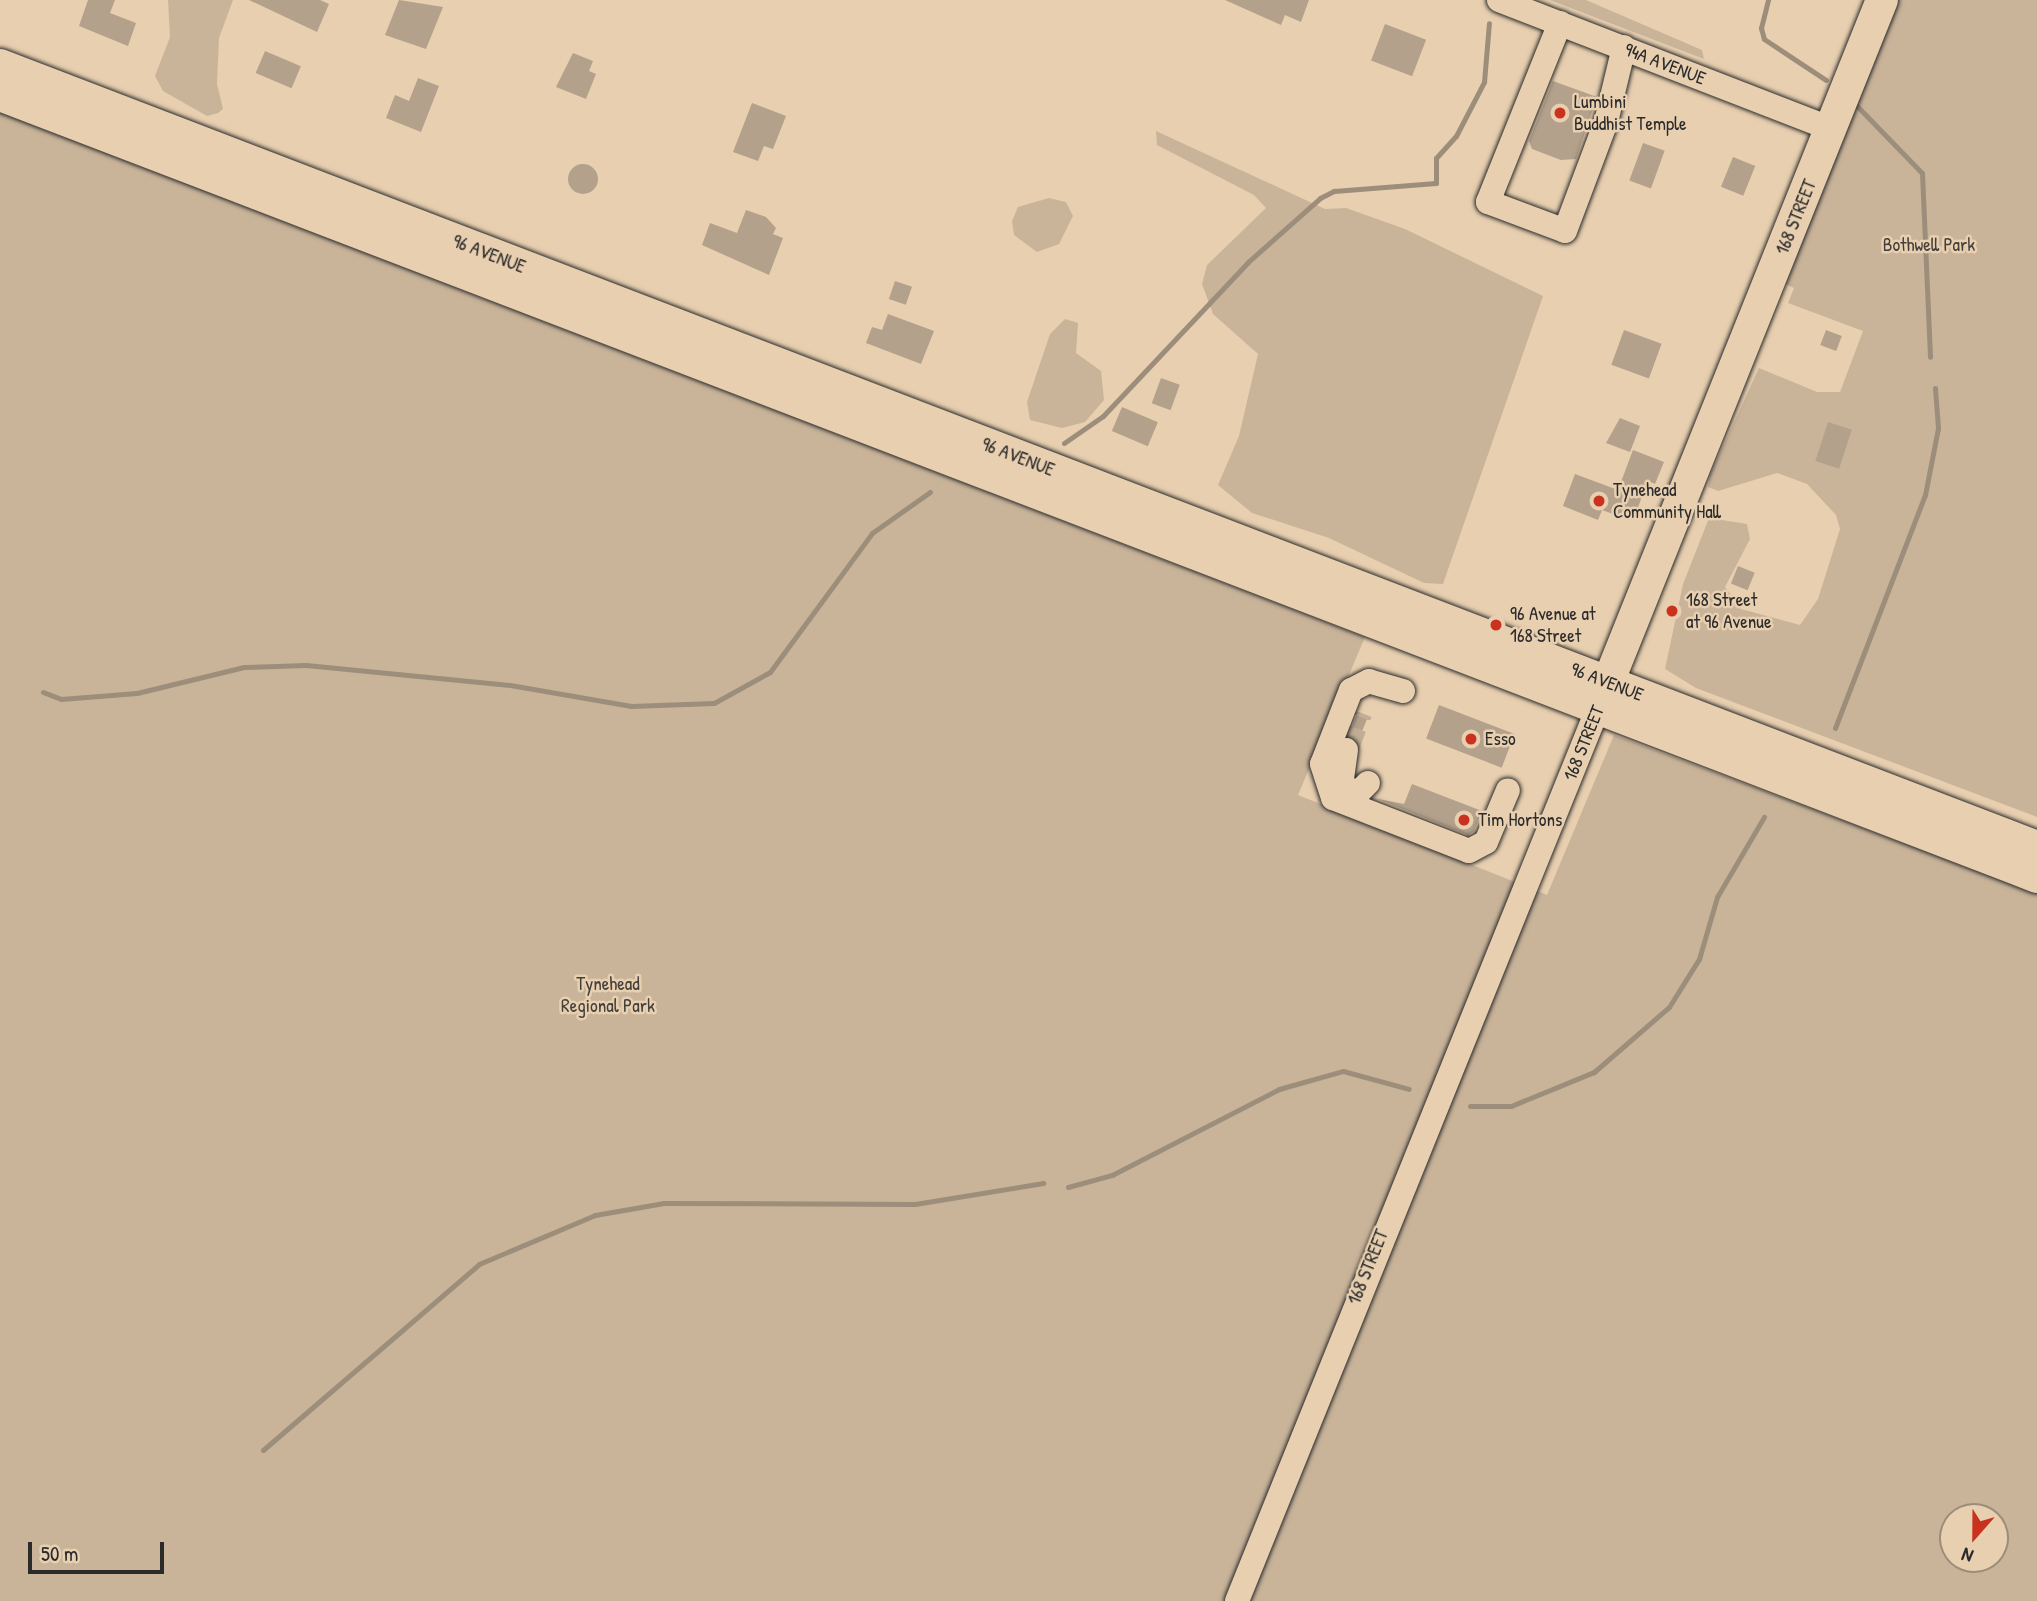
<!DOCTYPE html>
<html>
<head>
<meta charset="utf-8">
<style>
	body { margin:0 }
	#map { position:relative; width:2037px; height:1601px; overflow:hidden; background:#e8cfb0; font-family:"Patrick Hand",sans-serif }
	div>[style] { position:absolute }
	.green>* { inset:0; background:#c9b49a }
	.stream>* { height:5px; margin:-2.5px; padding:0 2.5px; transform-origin:2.5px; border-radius:2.5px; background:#9d8e7b }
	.building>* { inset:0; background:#b3a18b; transform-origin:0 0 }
	.round { border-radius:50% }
	.minor-tunnel>* { height:24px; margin-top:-12px; transform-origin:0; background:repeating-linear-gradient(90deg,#c2ae95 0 24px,transparent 0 36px) }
	.roads { filter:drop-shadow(0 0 2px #2b2b2b) drop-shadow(0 0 2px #2b2b2b) }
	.minor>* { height:24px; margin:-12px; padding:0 12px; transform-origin:12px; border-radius:12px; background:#e8cfb0 }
	.major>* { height:32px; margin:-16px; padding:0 16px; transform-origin:16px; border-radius:16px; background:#e8cfb0 }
	.dots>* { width:19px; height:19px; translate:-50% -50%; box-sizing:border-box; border:4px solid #e8cfb0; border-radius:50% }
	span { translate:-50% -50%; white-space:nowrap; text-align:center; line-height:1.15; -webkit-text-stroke:5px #e8cfb0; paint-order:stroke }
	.street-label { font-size:19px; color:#2b2b2b }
	.poi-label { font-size:19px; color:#2b2b2b }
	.left { translate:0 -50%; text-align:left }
	.park-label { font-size:19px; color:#43403c }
	.north { position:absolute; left:1939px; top:1503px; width:70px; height:70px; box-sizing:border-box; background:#e8cfb0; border:2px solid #9c8d7b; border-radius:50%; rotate:201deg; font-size:19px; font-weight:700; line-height:28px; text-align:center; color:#2b2b2b }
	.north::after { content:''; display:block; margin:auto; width:24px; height:32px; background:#c8321e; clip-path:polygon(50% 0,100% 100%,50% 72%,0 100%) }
	.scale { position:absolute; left:28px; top:1542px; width:136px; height:32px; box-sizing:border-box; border:4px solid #2b2b2b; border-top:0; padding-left:9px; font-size:21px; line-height:24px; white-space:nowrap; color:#2b2b2b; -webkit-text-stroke:5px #e8cfb0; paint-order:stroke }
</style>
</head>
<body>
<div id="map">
	<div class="green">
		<div style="clip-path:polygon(168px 0,233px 0,219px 38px,217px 84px,223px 109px,218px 113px,207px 116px,163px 91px,155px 76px,170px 37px)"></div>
		<div style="clip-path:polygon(1550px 0,1586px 0,1702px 50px,1704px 59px)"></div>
		<div style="clip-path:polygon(1897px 0,2037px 0,2037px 817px,1696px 688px,1665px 669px,1683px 584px,1709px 518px,1747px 524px,1750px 539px,1725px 587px,1741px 609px,1800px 625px,1818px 599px,1840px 529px,1836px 515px,1807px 484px,1777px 473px,1718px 491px,1708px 487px,1710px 475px,1759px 368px,1817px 392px,1840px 392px,1863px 331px,1788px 303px,1794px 288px,1783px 283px)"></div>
		<div style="clip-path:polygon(evenodd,0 112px,1365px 637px,1298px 795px,1547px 895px,1614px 735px,2037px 893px,2037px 1601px,0 1601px,0 112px,1953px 1517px,1995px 1517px,1995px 1559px,1953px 1559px,1953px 1517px)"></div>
		<div style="clip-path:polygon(1156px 131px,1325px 209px,1346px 208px,1405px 229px,1543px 296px,1443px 584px,1424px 583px,1329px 538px,1252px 513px,1218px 485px,1239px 436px,1258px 354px,1213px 314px,1202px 284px,1207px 265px,1266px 208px,1254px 195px,1157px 145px)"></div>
		<div style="clip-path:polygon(1049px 198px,1066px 202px,1073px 216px,1059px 244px,1037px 252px,1014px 235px,1012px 221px,1018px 207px)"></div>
		<div style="clip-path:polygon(1065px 319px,1078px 323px,1076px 353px,1101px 371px,1104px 400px,1085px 422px,1062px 428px,1030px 420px,1027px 402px,1050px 334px)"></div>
	</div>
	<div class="stream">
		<div style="left:1768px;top:0;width:29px;rotate:104deg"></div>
		<div style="left:1761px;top:28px;width:11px;rotate:75deg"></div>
		<div style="left:1764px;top:39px;width:74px;rotate:33.5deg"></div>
		<div style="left:1857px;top:106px;width:93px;rotate:45.9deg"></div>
		<div style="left:1922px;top:173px;width:184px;rotate:87.5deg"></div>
		<div style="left:1064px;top:443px;width:47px;rotate:-34.7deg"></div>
		<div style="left:1103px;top:416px;width:212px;rotate:-46.7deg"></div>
		<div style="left:1248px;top:262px;width:96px;rotate:-41.6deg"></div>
		<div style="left:1320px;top:198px;width:16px;rotate:-27deg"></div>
		<div style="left:1334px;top:191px;width:102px;rotate:-4.5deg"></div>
		<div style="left:1436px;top:183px;width:25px;rotate:-90deg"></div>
		<div style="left:1436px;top:158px;width:30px;rotate:-48deg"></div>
		<div style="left:1456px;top:136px;width:61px;rotate:-62.6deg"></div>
		<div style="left:1484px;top:82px;width:59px;rotate:-85.2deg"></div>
		<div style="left:43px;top:692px;width:19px;rotate:21deg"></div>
		<div style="left:61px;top:699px;width:76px;rotate:-4.5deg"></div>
		<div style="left:137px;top:693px;width:110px;rotate:-13.7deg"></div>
		<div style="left:244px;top:667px;width:62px;rotate:-1.8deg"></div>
		<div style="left:306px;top:665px;width:205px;rotate:5.6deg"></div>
		<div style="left:510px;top:685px;width:123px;rotate:9.8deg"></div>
		<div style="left:631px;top:706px;width:83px;rotate:-2.1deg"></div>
		<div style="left:714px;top:703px;width:64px;rotate:-29deg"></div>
		<div style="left:770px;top:672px;width:172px;rotate:-53.7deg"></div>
		<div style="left:872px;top:533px;width:71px;rotate:-35.3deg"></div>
		<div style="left:1835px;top:728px;width:250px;rotate:-68.9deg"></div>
		<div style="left:1925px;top:495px;width:68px;rotate:-79deg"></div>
		<div style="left:1938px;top:428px;width:40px;rotate:-94.3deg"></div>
		<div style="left:1470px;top:1106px;width:41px"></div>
		<div style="left:1511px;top:1106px;width:90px;rotate:-22.3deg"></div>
		<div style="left:1594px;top:1072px;width:99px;rotate:-40.9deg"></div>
		<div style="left:1669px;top:1007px;width:57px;rotate:-58deg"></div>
		<div style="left:1699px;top:959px;width:65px;rotate:-73.8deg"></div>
		<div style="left:1717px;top:897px;width:93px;rotate:-59.6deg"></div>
		<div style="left:1068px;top:1187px;width:46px;rotate:-15.3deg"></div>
		<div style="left:1112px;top:1175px;width:188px;rotate:-27.2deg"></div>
		<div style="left:1279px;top:1089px;width:66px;rotate:-15.7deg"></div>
		<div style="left:1343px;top:1071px;width:68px;rotate:15.3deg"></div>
		<div style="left:263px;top:1450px;width:285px;rotate:-40.7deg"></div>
		<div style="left:479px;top:1264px;width:126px;rotate:-22.9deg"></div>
		<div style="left:595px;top:1215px;width:70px;rotate:-9.9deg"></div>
		<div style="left:664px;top:1203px;width:251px;rotate:0.2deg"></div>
		<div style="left:915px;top:1204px;width:130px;rotate:-9.3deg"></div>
	</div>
	<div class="building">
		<div style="clip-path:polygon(88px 0,115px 0,110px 13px,136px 23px,128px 46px,79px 26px)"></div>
		<div style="clip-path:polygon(249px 0,320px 0,329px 4px,317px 32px)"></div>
		<div style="clip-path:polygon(399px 0,443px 7px,426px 49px,385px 35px)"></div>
		<div style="clip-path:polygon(1225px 0,1309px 0,1301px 22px,1285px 15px,1281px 25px)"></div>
		<div style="left:1385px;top:24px;width:44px;height:39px;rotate:21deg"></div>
		<div style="left:265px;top:51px;width:39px;height:24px;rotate:23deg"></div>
		<div style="clip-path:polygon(573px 53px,593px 61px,589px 71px,596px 74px,586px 99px,556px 87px)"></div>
		<div style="clip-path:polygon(418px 78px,439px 86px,421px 132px,386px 118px,395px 95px,409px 101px)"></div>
		<div style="clip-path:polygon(1553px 81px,1597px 97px,1576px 159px,1561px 160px,1532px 149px,1529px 141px)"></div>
		<div style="clip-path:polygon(752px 103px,786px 116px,773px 149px,764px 146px,758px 161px,733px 152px)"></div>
		<div style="left:1643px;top:143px;width:23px;height:40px;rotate:20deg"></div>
		<div style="left:1733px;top:157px;width:24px;height:32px;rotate:22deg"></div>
		<div class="round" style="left:568px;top:164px;width:30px;height:30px"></div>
		<div style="clip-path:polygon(746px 210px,766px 217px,776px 228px,773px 234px,783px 238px,769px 275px,702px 245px,710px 223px,737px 233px)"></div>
		<div style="left:895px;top:281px;width:18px;height:19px;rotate:19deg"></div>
		<div style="clip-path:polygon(888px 314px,934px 331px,921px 364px,866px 343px,872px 327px,882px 330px)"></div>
		<div style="left:1624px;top:330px;width:40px;height:37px;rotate:20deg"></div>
		<div style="left:1826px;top:330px;width:17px;height:16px;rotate:21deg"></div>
		<div style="left:1161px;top:378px;width:20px;height:27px;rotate:20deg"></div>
		<div style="left:1122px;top:407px;width:39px;height:26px;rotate:23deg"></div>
		<div style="clip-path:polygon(1620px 418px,1640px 426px,1630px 452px,1606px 443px)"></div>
		<div style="left:1828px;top:422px;width:25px;height:41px;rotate:18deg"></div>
		<div style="clip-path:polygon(1633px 450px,1664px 462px,1655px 484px,1648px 481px,1635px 515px,1627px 519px,1602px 510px,1598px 520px,1563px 506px,1575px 474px,1618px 490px)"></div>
		<div style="left:1738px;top:566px;width:18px;height:19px;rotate:22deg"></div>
		<div style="left:1439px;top:705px;width:81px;height:36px;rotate:21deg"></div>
		<div style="left:1358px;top:712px;width:11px;height:26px;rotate:22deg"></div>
		<div style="clip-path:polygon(1412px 784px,1482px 811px,1474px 831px,1468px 835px,1378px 799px,1404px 804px)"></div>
	</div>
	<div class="minor-tunnel">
		<div style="left:1346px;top:750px;width:40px;rotate:-69deg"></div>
	</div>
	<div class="roads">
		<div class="minor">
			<div style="left:1499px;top:0;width:356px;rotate:21.2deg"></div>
			<div style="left:1560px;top:23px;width:193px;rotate:111.9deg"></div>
			<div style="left:1488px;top:202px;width:82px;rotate:20.6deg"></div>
			<div style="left:1565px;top:231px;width:116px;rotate:-69.4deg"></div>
			<div style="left:1606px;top:122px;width:77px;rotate:-76.5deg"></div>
			<div style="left:1403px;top:691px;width:35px;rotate:-164deg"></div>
			<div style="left:1369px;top:681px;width:20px;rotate:153deg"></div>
			<div style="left:1351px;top:690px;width:79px;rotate:111.4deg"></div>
			<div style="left:1322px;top:764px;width:36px;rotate:72deg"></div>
			<div style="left:1333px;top:798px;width:146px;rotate:21.3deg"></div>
			<div style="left:1469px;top:851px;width:19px;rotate:-28deg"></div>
			<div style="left:1486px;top:842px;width:56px;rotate:-67.1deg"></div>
			<div style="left:1346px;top:750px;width:36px;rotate:98deg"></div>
			<div style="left:1341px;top:786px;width:18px;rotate:22deg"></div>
			<div style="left:1358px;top:793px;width:14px;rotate:-45deg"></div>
			<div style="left:1237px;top:1601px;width:963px;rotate:-67.99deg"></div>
		</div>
		<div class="major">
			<div style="left:0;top:65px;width:2182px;rotate:21deg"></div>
			<div style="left:0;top:95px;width:2182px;rotate:21deg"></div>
			<div style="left:1601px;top:700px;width:754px;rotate:-68.13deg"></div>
		</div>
	</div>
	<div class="dots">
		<div style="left:1560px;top:113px;background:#c8321e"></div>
		<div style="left:1599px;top:501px;background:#c8321e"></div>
		<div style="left:1672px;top:611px;background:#c8321e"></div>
		<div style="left:1496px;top:625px;background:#c8321e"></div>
		<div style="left:1471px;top:739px;background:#c8321e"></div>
		<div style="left:1464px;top:820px;background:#c8321e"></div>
	</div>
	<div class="street-label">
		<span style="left:1665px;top:64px;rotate:21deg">94A AVENUE</span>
		<span style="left:1796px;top:217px;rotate:-68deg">168 STREET</span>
		<span style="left:489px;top:254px;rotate:21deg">96 AVENUE</span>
		<span style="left:1018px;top:457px;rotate:21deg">96 AVENUE</span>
		<span style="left:1607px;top:682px;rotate:21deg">96 AVENUE</span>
		<span style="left:1584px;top:743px;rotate:-68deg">168 STREET</span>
		<span style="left:1368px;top:1267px;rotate:-68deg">168 STREET</span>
	</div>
	<div class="poi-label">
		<span class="left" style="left:1574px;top:113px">Lumbini<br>Buddhist Temple</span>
		<span class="left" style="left:1613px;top:501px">Tynehead<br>Community Hall</span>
		<span class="left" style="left:1686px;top:611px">168 Street<br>at 96 Avenue</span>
		<span class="left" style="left:1510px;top:625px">96 Avenue at<br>168 Street</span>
		<span class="left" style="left:1485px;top:739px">Esso</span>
		<span class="left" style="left:1478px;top:820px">Tim Hortons</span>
	</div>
	<div class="park-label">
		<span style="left:1929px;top:245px">Bothwell Park</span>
		<span style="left:608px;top:995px">Tynehead<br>Regional Park</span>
	</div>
	<div class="north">N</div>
	<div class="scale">50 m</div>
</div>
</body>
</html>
